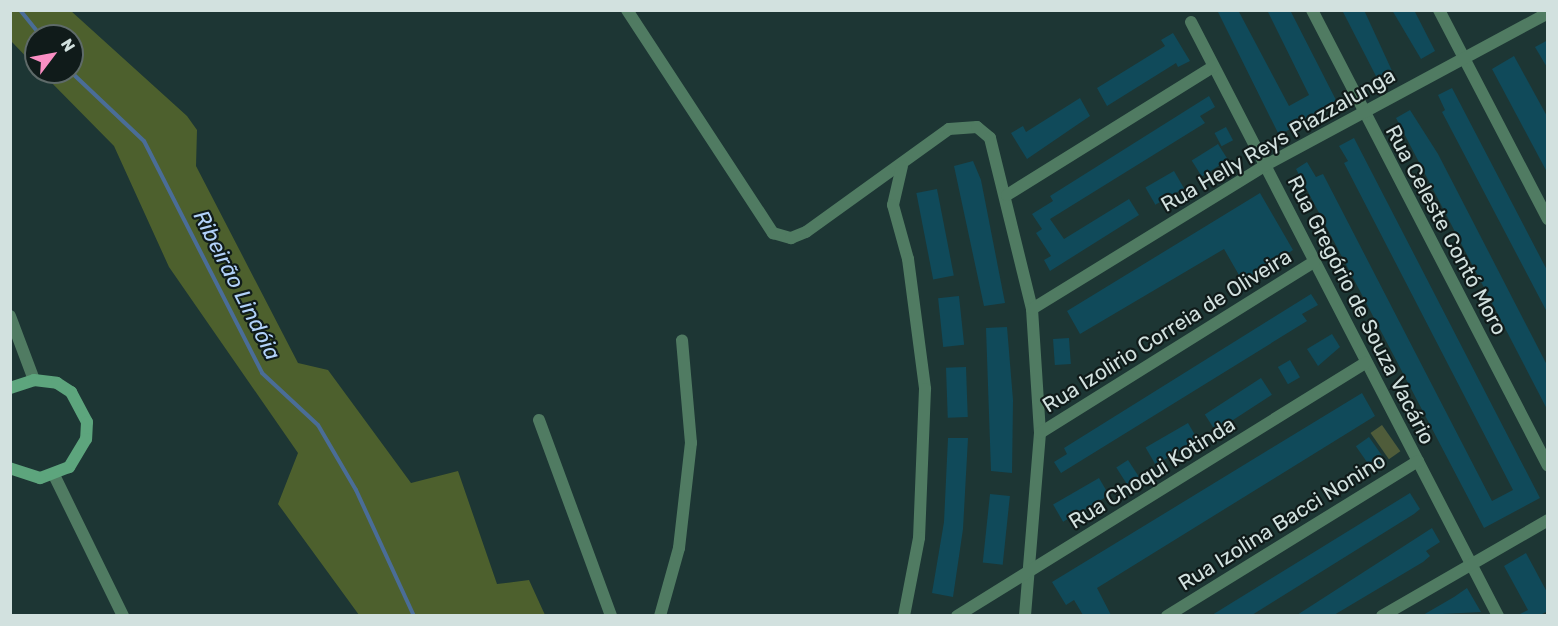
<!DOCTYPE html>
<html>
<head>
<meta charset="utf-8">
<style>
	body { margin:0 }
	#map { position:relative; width:1558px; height:626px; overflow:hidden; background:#1d3634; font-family:Rubik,sans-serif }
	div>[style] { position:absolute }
	.green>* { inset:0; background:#4f5c3a; transform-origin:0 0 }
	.forest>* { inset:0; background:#4d602d }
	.stream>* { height:4px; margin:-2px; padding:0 2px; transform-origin:2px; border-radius:2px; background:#4a6d97 }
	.building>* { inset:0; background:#104a5a; transform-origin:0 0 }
	.street>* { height:12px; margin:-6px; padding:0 6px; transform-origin:6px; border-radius:6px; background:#507b62 }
	.secondary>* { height:12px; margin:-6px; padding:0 6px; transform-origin:6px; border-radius:6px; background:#5da57d }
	span { translate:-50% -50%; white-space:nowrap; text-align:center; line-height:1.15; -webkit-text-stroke:4.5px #101b1a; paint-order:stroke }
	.street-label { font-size:21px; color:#d2e1df }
	.water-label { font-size:22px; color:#b2d2fa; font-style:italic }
	.frame { position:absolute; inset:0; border:12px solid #d2e1df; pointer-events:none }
	.north { position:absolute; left:24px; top:24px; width:60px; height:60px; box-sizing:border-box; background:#101b1a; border:2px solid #5e6a69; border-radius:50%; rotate:58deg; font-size:16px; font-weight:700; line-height:24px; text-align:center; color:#d2e1df }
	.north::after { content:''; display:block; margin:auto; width:21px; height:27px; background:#fb8fc4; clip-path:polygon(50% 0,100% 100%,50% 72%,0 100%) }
</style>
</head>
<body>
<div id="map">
	<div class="green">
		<div style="left:1382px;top:425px;width:32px;height:14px;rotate:55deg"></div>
	</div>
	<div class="forest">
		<div style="clip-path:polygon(10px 11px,71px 11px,187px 116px,197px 130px,196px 166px,298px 363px,328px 370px,411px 483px,458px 471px,497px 584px,529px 580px,545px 615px,359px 615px,278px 504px,298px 453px,169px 267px,114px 146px,41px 72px,72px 72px,72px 36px,36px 36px,36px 67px,11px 41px)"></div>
	</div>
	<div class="stream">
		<div style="left:20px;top:10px;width:33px;rotate:51deg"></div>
		<div style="left:71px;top:72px;width:100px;rotate:43.4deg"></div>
		<div style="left:144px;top:141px;width:260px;rotate:63deg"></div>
		<div style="left:262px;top:373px;width:76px;rotate:42.9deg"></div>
		<div style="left:318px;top:425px;width:75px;rotate:59.7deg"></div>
		<div style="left:356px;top:490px;width:139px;rotate:65.3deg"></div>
	</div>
	<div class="building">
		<div style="clip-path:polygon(1217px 10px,1238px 10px,1289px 106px,1309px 95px,1267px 10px,1290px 10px,1338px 104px,1279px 135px)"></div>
		<div style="clip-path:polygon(1342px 10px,1364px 10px,1393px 73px,1378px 80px)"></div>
		<div style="clip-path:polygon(1392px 10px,1414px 10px,1435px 51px,1421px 59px)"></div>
		<div style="clip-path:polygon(1173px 33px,1190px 61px,1178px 67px,1176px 63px,1107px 106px,1097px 88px,1165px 46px,1161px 40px)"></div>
		<div style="clip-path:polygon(1548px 40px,1548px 69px,1535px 47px)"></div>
		<div style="clip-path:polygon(1514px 56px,1548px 118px,1548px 174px,1492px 69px)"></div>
		<div style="clip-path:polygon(1452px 88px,1548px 272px,1548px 314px,1442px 112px,1445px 110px,1438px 95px)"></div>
		<div style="clip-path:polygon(1209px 96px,1215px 107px,1200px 116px,1205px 123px,1050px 219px,1064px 239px,1129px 199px,1139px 215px,1050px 271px,1044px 260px,1051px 256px,1036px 233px,1042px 229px,1032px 214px,1053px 201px,1050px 196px)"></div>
		<div style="clip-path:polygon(1080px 98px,1090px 116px,1027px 159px,1011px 133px,1023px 126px,1026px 132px)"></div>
		<div style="clip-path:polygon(1410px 110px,1438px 154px,1548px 367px,1548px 411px,1396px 118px)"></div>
		<div style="left:1226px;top:127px;width:15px;height:13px;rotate:62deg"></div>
		<div style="clip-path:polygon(1354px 138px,1540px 498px,1484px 528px,1296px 169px,1307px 162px,1316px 177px,1323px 174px,1492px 501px,1513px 490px,1344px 163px,1348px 161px,1339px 146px)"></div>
		<div style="left:1218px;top:144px;width:19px;height:31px;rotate:58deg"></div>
		<div style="clip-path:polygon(973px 161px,981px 180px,1005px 303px,984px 306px,954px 166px)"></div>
		<div style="left:1174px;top:171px;width:20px;height:33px;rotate:60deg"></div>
		<div style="left:937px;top:189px;width:88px;height:21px;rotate:79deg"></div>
		<div style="clip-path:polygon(1260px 193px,1293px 250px,1243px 282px,1224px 249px,1080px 334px,1067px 311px)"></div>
		<div style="clip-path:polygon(1311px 294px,1318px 305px,1302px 314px,1307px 321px,1061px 473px,1054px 462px,1067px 454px,1064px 448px)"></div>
		<div style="left:959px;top:296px;width:49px;height:21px;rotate:84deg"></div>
		<div style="clip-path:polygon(1007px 327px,1013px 400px,1012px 473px,991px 471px,986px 328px)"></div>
		<div style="clip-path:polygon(1332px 334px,1340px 347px,1318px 366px,1307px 349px)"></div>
		<div style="left:1069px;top:338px;width:26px;height:16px;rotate:86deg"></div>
		<div style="left:1290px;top:360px;width:20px;height:14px;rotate:60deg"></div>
		<div style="left:966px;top:367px;width:50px;height:20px;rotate:88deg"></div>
		<div style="left:1261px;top:378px;width:20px;height:67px;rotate:57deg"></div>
		<div style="clip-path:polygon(1362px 393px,1375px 416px,1097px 588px,1111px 615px,1083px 615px,1074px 600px,1066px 605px,1052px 582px)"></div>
		<div style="left:1188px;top:423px;width:20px;height:49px;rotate:60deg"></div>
		<div style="left:1369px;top:437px;width:29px;height:16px;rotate:55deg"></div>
		<div style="clip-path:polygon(948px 438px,968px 438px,963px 529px,953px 597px,932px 593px,944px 522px)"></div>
		<div style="left:1128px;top:460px;width:20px;height:14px;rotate:57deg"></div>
		<div style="left:1099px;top:478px;width:20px;height:53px;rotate:60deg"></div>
		<div style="clip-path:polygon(1410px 493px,1420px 509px,1414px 514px,1252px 615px,1212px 615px)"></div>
		<div style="left:990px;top:494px;width:20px;height:69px;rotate:6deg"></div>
		<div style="clip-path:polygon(1432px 528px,1440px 542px,1426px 551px,1430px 556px,1423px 562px,1334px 615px,1297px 615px)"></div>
		<div style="clip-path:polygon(1526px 553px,1548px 594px,1548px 611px,1540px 615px,1518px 615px,1528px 610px,1504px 566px)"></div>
		<div style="clip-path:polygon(1467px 588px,1481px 612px,1423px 615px,1454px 597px)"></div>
	</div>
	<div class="street">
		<div style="left:627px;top:10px;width:267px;rotate:56.8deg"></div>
		<div style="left:773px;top:233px;width:19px;rotate:16deg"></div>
		<div style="left:791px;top:238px;width:16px;rotate:-22deg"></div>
		<div style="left:806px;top:232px;width:176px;rotate:-35.8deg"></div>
		<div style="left:949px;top:129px;width:28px;rotate:-4deg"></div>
		<div style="left:977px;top:127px;width:17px;rotate:40deg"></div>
		<div style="left:990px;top:138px;width:176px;rotate:76.2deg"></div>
		<div style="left:1032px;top:309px;width:124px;rotate:86.3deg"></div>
		<div style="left:1040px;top:433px;width:184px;rotate:94.7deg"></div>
		<div style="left:1312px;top:10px;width:513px;rotate:62.64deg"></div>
		<div style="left:1439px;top:10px;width:236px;rotate:62.5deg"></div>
		<div style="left:1191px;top:22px;width:669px;rotate:62.67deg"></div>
		<div style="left:902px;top:166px;width:40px;rotate:103deg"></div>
		<div style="left:893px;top:205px;width:56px;rotate:74.5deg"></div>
		<div style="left:908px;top:259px;width:131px;rotate:82.5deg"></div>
		<div style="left:925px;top:389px;width:149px;rotate:92.3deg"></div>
		<div style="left:919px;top:538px;width:79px;rotate:100.9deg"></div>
		<div style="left:1007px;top:195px;width:243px;rotate:-31.9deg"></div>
		<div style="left:1032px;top:309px;width:273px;rotate:-31.6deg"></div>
		<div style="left:1264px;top:166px;width:323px;rotate:-28.3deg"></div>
		<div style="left:10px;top:316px;width:68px;rotate:69.4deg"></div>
		<div style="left:539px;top:420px;width:209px;rotate:69.8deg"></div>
		<div style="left:1040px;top:433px;width:323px;rotate:-32deg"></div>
		<div style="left:54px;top:475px;width:157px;rotate:63.9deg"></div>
		<div style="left:660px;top:616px;width:71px;rotate:-74.4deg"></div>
		<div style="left:679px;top:548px;width:106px;rotate:-83.5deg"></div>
		<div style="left:691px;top:443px;width:103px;rotate:-95deg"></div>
		<div style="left:957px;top:616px;width:481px;rotate:-31.8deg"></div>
		<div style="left:1167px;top:616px;width:295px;rotate:-31.7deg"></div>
		<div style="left:1382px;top:616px;width:192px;rotate:-30deg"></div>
	</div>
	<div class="secondary">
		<div style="left:10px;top:388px;width:25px;rotate:-18deg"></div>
		<div style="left:34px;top:380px;width:23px;rotate:7deg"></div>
		<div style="left:57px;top:383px;width:17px;rotate:33deg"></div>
		<div style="left:71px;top:392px;width:34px;rotate:62deg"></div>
		<div style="left:87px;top:422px;width:17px;rotate:93deg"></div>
		<div style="left:86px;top:439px;width:33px;rotate:121deg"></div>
		<div style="left:69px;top:467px;width:31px;rotate:159deg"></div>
		<div style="left:40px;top:478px;width:32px;rotate:-162deg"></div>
	</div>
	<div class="street-label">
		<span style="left:1278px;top:140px;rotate:-30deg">Rua Helly Reys Piazzalunga</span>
		<span style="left:1446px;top:230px;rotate:62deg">Rua Celeste Contó Moro</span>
		<span style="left:1361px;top:310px;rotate:63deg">Rua Gregório de Souza Vacário</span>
		<span style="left:1167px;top:331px;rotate:-32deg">Rua Izolirio Correia de Oliveira</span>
		<span style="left:1152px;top:473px;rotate:-32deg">Rua Choqui Kotinda</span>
		<span style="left:1282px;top:522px;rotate:-32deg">Rua Izolina Bacci Nonino</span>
	</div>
	<div class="water-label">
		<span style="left:237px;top:285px;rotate:63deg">Ribeirão Lindóia</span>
	</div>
	<div class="frame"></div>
	<div class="north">N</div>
</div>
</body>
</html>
